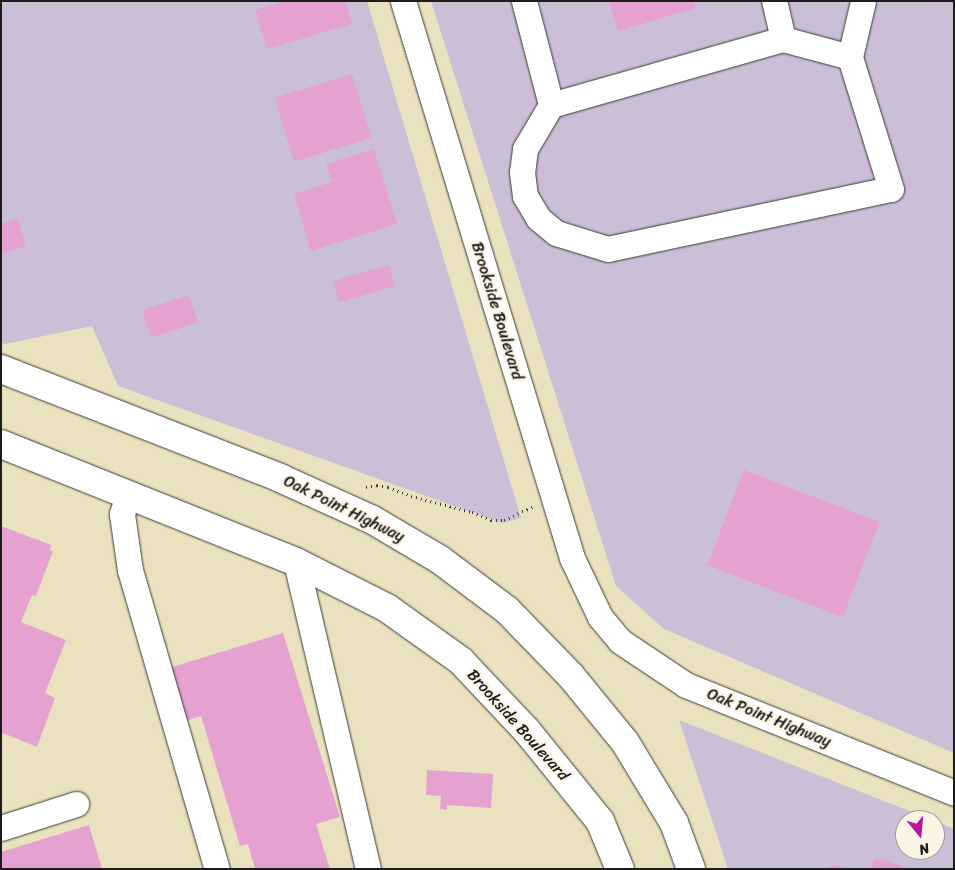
<!DOCTYPE html>
<html>
<head>
<meta charset="utf-8">
<style>
	body { margin:0 }
	#map { position:relative; width:955px; height:870px; overflow:hidden; background:#eae2bf; font-family:Sriracha,sans-serif }
	div>[style] { position:absolute }
	.industrial>* { inset:0; background:#cabfd7 }
	.building>* { inset:0; background:#e5a1d0; transform-origin:0 0 }
	.path>* { height:3px; margin-top:-1.5px; transform-origin:0; background:repeating-linear-gradient(90deg,#3b3a34 0 1px,transparent 0 5px) }
	.roads { filter:drop-shadow(0 0 1px #3b3a34) drop-shadow(0 0 1px #3b3a34) }
	.minor>* { height:25px; margin:-12.5px; padding:0 12.5px; transform-origin:12.5px; border-radius:12.5px; background:#fff }
	.major>* { height:28px; margin:-14px; padding:0 14px; transform-origin:14px; border-radius:14px; background:#fff }
	span { translate:-50% -50%; white-space:nowrap; text-align:center; line-height:1.15; -webkit-text-stroke:5px #fcf5e5; paint-order:stroke }
	.street-label { font-size:16px; color:#1c1c1c }
	.frame { position:absolute; inset:0; border:2px solid #1c1c1c; pointer-events:none }
	.north { position:absolute; left:895px; top:810px; width:50px; height:50px; box-sizing:border-box; background:#fcf5e5; border:1px solid #a29e95; border-radius:50%; rotate:163deg; font-size:14px; font-weight:700; line-height:20px; text-align:center; color:#1c1c1c }
	.north::after { content:''; display:block; margin:auto; width:18px; height:22px; background:#b5179e; clip-path:polygon(50% 0,100% 100%,50% 72%,0 100%) }
</style>
</head>
<body>
<div id="map">
	<div class="industrial">
		<div style="clip-path:polygon(1px 1px,367px 1px,521px 518px,502px 523px,118px 386px,92px 326px,5px 344px,1px 343px)"></div>
		<div style="clip-path:polygon(431px 1px,954px 1px,954px 753px,664px 629px,616px 586px)"></div>
		<div style="clip-path:polygon(679px 720px,932px 820px,905px 820px,905px 850px,935px 850px,935px 821px,954px 829px,954px 869px,728px 869px)"></div>
	</div>
	<div class="building">
		<div style="clip-path:polygon(285px 1px,346px 1px,352px 24px,267px 49px,255px 10px)"></div>
		<div style="clip-path:polygon(609px 1px,694px 1px,696px 8px,618px 31px)"></div>
		<div style="left:352px;top:74px;width:67px;height:81px;rotate:73deg"></div>
		<div style="clip-path:polygon(374px 149px,397px 224px,311px 251px,294px 194px,332px 182px,326px 164px)"></div>
		<div style="clip-path:polygon(18px 219px,26px 246px,1px 254px,1px 224px)"></div>
		<div style="left:389px;top:265px;width:22px;height:58px;rotate:74deg"></div>
		<div style="left:189px;top:295px;width:29px;height:49px;rotate:72deg"></div>
		<div style="left:744px;top:470px;width:145px;height:102px;rotate:21deg"></div>
		<div style="clip-path:polygon(1px 526px,51px 545px,50px 550px,53px 551px,36px 596px,32px 595px,21px 622px,66px 640px,45px 693px,55px 698px,37px 747px,3px 733px,1px 738px)"></div>
		<div style="clip-path:polygon(283px 633px,340px 817px,316px 824px,330px 869px,255px 869px,248px 844px,240px 846px,201px 716px,185px 721px,169px 668px)"></div>
		<div style="clip-path:polygon(427px 770px,493px 774px,491px 808px,447px 805px,447px 810px,440px 809px,441px 796px,426px 795px)"></div>
		<div style="clip-path:polygon(89px 825px,102px 869px,1px 869px,1px 852px)"></div>
		<div style="clip-path:polygon(875px 858px,910px 868px,910px 869px,871px 869px)"></div>
		<div style="clip-path:polygon(835px 865px,847px 868px,847px 869px,823px 869px)"></div>
	</div>
	<div class="path">
		<div style="left:366px;top:487px;width:11px;rotate:-10deg"></div>
		<div style="left:377px;top:485px;width:11px;rotate:10deg"></div>
		<div style="left:388px;top:487px;width:25px;rotate:21deg"></div>
		<div style="left:411px;top:496px;width:63px;rotate:14.7deg"></div>
		<div style="left:472px;top:512px;width:21px;rotate:23deg"></div>
		<div style="left:491px;top:520px;width:13px"></div>
		<div style="left:504px;top:520px;width:33px;rotate:-25deg"></div>
	</div>
	<div class="roads">
		<div class="minor">
			<div style="left:403px;top:1px;width:582px;rotate:73.12deg"></div>
			<div style="left:572px;top:558px;width:65px;rotate:64.6deg"></div>
			<div style="left:600px;top:617px;width:31px;rotate:50deg"></div>
			<div style="left:620px;top:641px;width:79px;rotate:33.7deg"></div>
			<div style="left:686px;top:685px;width:289px;rotate:21.9deg"></div>
			<div style="left:524px;top:1px;width:107px;rotate:75.4deg"></div>
			<div style="left:551px;top:105px;width:241px;rotate:-15.9deg"></div>
			<div style="left:783px;top:39px;width:39px;rotate:-103deg"></div>
			<div style="left:850px;top:57px;width:57px;rotate:-76.9deg"></div>
			<div style="left:551px;top:105px;width:51px;rotate:120.6deg"></div>
			<div style="left:525px;top:149px;width:23px;rotate:97deg"></div>
			<div style="left:522px;top:172px;width:24px;rotate:83deg"></div>
			<div style="left:525px;top:196px;width:26px;rotate:59deg"></div>
			<div style="left:538px;top:218px;width:23px;rotate:40deg"></div>
			<div style="left:556px;top:233px;width:54px;rotate:17.1deg"></div>
			<div style="left:608px;top:249px;width:289px;rotate:-12deg"></div>
			<div style="left:891px;top:189px;width:138px;rotate:-107.3deg"></div>
			<div style="left:850px;top:57px;width:69px;rotate:-165deg"></div>
			<div style="left:128px;top:495px;width:20px;rotate:108deg"></div>
			<div style="left:122px;top:514px;width:57px;rotate:81.9deg"></div>
			<div style="left:130px;top:570px;width:311px;rotate:73.8deg"></div>
			<div style="left:296px;top:562px;width:315px;rotate:76.8deg"></div>
			<div style="left:1px;top:828px;width:79px;rotate:-17.7deg"></div>
		</div>
		<div class="major">
			<div style="left:1px;top:369px;width:300px;rotate:21.3deg"></div>
			<div style="left:280px;top:478px;width:100px;rotate:24.3deg"></div>
			<div style="left:371px;top:519px;width:79px;rotate:30.5deg"></div>
			<div style="left:439px;top:559px;width:85px;rotate:36.9deg"></div>
			<div style="left:507px;top:610px;width:92px;rotate:45.9deg"></div>
			<div style="left:571px;top:676px;width:85px;rotate:50.7deg"></div>
			<div style="left:625px;top:742px;width:95px;rotate:58.8deg"></div>
			<div style="left:674px;top:823px;width:49px;rotate:69.7deg"></div>
			<div style="left:1px;top:444px;width:318px;rotate:21.8deg"></div>
			<div style="left:296px;top:562px;width:102px;rotate:26.8deg"></div>
			<div style="left:387px;top:608px;width:91px;rotate:35.6deg"></div>
			<div style="left:461px;top:661px;width:96px;rotate:46.7deg"></div>
			<div style="left:527px;top:731px;width:116px;rotate:51deg"></div>
			<div style="left:600px;top:821px;width:52px;rotate:67.4deg"></div>
		</div>
	</div>
	<div class="street-label">
		<span style="left:497px;top:311px;rotate:73deg">Brookside Boulevard</span>
		<span style="left:344px;top:509px;rotate:26deg">Oak Point Highway</span>
		<span style="left:769px;top:718px;rotate:22deg">Oak Point Highway</span>
		<span style="left:518px;top:725px;rotate:48deg">Brookside Boulevard</span>
	</div>
	<div class="frame"></div>
	<div class="north">N</div>
</div>
</body>
</html>
